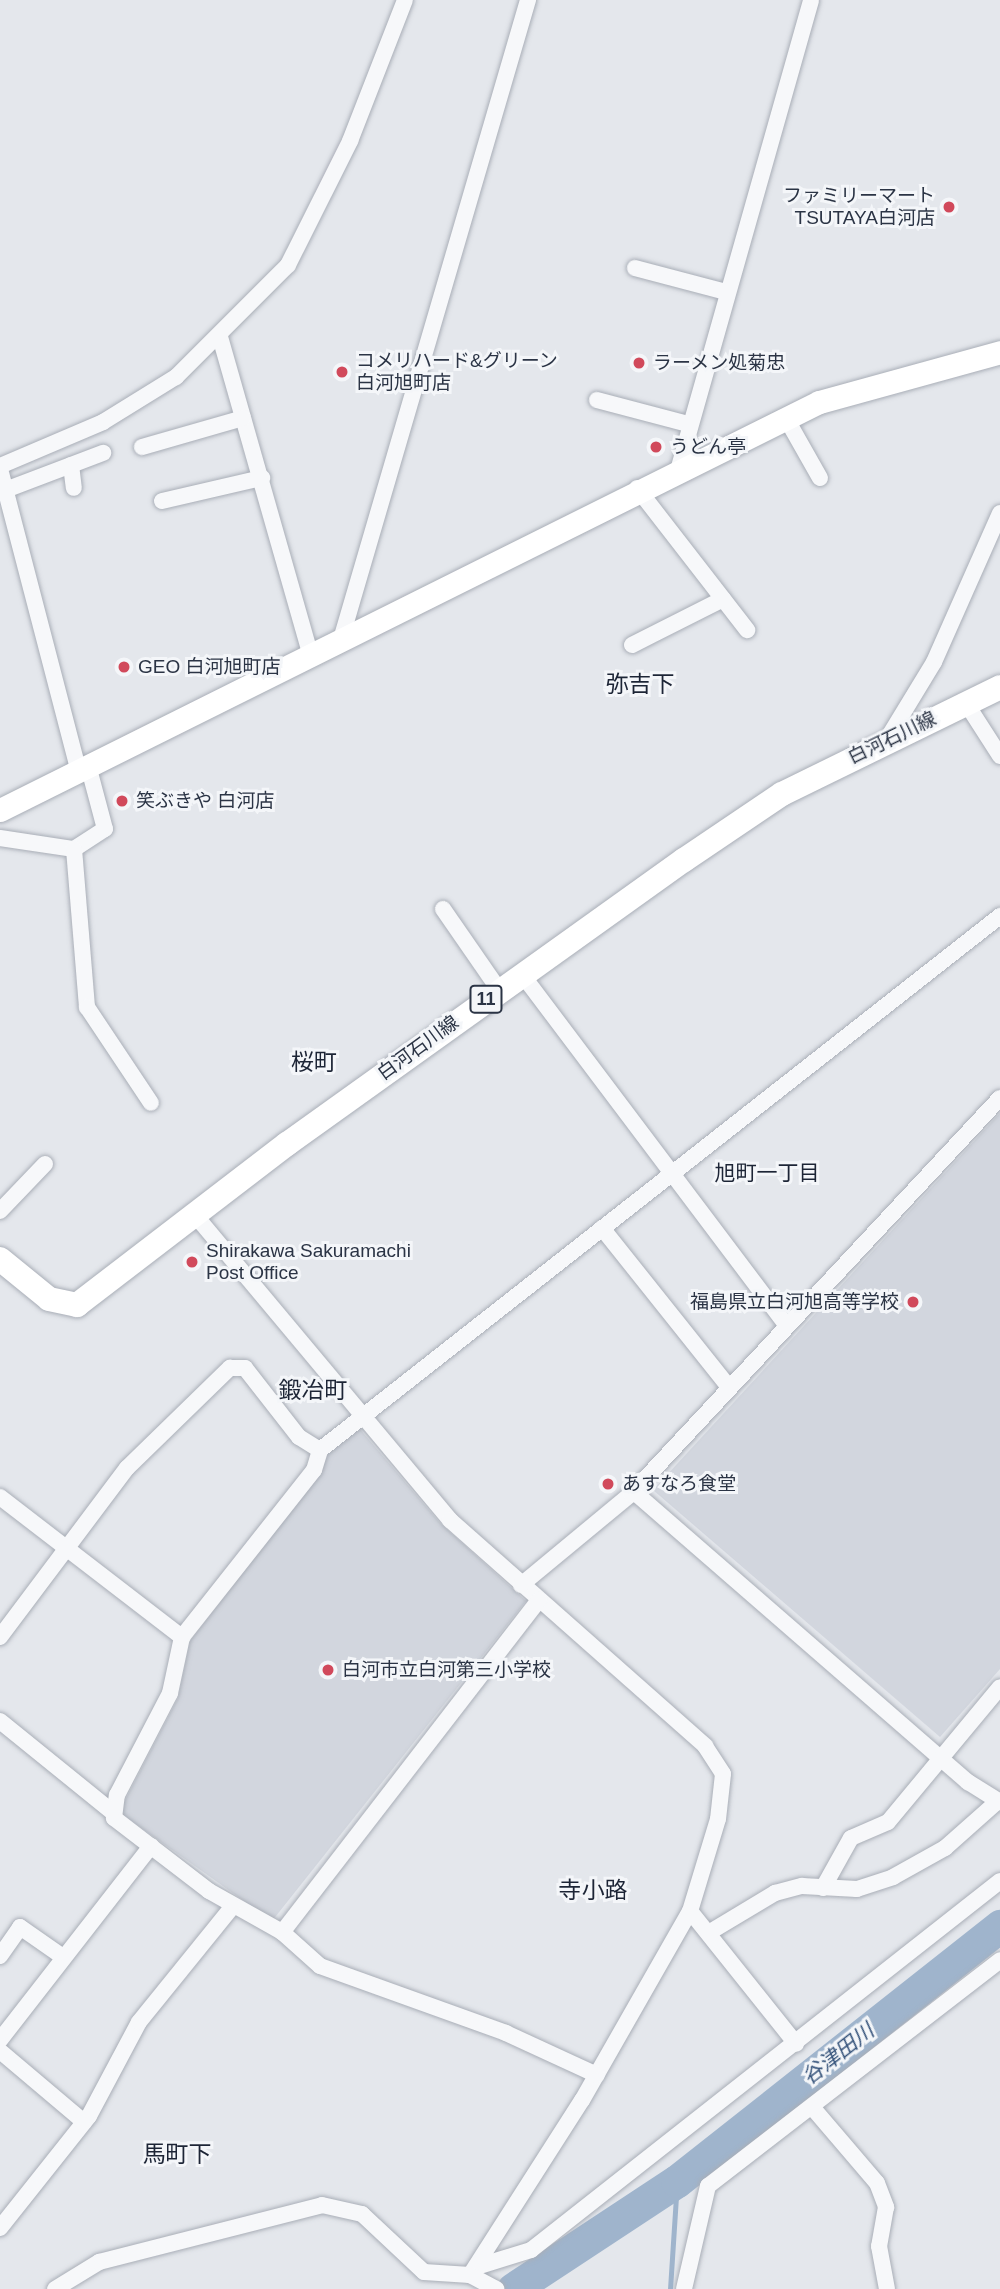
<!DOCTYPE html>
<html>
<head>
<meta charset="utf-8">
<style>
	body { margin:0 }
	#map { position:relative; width:1000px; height:2289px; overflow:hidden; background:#e4e7ec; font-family:Helvetica,"Noto Sans JP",sans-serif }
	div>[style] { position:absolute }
	.built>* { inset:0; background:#d2d6de }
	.stream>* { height:5px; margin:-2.5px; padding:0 2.5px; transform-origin:2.5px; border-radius:2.5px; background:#9fb4cc }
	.river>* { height:33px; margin:-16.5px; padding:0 16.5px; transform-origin:16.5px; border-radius:16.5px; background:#9fb4cc }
	.roads { filter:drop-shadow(0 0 2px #a9aeb7) drop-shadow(0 0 2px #a9aeb7) }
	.street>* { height:16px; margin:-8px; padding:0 8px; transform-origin:8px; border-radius:8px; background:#f7f8fa }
	.secondary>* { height:23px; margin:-11.5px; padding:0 11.5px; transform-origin:11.5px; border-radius:11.5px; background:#fff }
	.primary>* { height:24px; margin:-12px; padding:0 12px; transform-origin:12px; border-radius:12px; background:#fff }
	.dots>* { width:19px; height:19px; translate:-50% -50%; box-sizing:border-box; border:4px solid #f4f6f9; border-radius:50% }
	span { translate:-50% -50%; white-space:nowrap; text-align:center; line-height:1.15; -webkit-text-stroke:6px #f4f6f9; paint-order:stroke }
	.shield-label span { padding:2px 5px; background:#f4f6f9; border:2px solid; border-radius:5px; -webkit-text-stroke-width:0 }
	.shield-label { font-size:18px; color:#2b3445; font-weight:700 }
	.poi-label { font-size:19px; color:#2b3445 }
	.right { translate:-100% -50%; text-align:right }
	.left { translate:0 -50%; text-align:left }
	.street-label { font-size:19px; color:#2b3445 }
	.neighbourhood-label { font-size:21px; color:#1d2536 }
	.water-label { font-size:21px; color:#34527a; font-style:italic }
	.quarter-label { font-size:23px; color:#1d2536 }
</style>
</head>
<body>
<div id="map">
	<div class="built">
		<div style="clip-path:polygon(1000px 1113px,1000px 1669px,940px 1737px,653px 1490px)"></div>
		<div style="clip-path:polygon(358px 1427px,440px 1523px,526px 1601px,272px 1921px,119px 1812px,178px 1698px,190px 1641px,321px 1471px,330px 1446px)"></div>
	</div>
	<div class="stream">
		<div style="left:670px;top:2289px;width:108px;rotate:-86.3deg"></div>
	</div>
	<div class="river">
		<div style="left:513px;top:2289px;width:196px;rotate:-33.4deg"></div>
		<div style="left:677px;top:2181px;width:412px;rotate:-38.3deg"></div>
	</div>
	<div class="roads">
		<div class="street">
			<div style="left:635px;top:268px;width:94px;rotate:14.8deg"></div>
			<div style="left:220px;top:337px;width:328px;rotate:74.1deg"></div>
			<div style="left:597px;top:400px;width:94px;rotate:14.8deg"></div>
			<div style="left:786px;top:418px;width:69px;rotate:60.5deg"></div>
			<div style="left:142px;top:447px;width:105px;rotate:-16deg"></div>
			<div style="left:71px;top:465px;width:23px;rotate:83deg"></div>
			<div style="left:0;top:466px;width:112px;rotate:-23.1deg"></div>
			<div style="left:103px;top:422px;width:86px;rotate:-31.7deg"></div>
			<div style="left:176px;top:377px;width:158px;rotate:-45deg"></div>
			<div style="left:288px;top:265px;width:139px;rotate:-63.4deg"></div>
			<div style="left:350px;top:141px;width:151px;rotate:-68.7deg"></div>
			<div style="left:679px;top:467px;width:485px;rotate:-74.2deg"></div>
			<div style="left:0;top:469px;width:309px;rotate:75.4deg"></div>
			<div style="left:637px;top:488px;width:180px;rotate:52.2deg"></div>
			<div style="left:8px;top:489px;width:102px;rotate:-20.8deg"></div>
			<div style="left:162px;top:501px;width:103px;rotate:-13deg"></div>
			<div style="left:342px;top:636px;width:663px;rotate:-73.7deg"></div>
			<div style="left:632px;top:645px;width:102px;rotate:-26.8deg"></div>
			<div style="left:966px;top:703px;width:63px;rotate:57.3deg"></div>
			<div style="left:886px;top:741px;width:92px;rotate:-58.7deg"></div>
			<div style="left:934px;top:662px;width:163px;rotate:-66.1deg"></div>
			<div style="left:0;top:838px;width:75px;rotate:8.5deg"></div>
			<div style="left:74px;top:849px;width:37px;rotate:-33deg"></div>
			<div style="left:105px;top:829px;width:66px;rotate:-104.9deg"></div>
			<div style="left:74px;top:849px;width:159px;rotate:85.3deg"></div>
			<div style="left:87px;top:1007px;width:115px;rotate:56.3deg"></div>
			<div style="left:443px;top:909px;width:98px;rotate:55.3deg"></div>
			<div style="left:521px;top:973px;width:441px;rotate:53deg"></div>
			<div style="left:0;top:1211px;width:65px;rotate:-46.2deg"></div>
			<div style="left:195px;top:1215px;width:398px;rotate:50.1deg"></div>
			<div style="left:450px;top:1520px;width:341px;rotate:41.5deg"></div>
			<div style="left:705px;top:1746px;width:33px;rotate:57deg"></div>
			<div style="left:723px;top:1774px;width:45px;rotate:96.3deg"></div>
			<div style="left:718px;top:1819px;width:96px;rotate:106.9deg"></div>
			<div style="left:690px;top:1911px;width:218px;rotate:119.7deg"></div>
			<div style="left:582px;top:2100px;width:208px;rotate:122.6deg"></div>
			<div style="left:602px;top:1228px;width:203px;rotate:51.4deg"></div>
			<div style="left:633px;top:1491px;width:444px;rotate:41deg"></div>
			<div style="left:968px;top:1782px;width:38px;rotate:32deg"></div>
			<div style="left:0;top:1497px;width:230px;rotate:37.6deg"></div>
			<div style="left:521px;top:1585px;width:143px;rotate:-39.6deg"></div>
			<div style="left:631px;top:1494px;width:541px;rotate:-47.02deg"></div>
			<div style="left:539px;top:1600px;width:420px;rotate:127.7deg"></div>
			<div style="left:282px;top:1932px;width:84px;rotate:-150.7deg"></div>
			<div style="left:209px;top:1891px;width:120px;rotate:-142.5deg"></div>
			<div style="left:114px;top:1818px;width:23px;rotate:-83deg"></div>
			<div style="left:117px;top:1795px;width:115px;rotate:-62.5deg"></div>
			<div style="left:170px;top:1693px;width:57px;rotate:-77.9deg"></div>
			<div style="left:182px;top:1637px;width:213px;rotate:-51.7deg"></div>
			<div style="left:314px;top:1470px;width:21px;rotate:-73deg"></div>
			<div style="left:320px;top:1450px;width:865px;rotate:-38.14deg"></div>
			<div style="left:0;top:1637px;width:211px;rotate:-53.1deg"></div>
			<div style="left:127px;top:1468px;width:144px;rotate:-44.2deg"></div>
			<div style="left:230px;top:1368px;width:15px"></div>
			<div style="left:245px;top:1368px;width:88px;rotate:52deg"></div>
			<div style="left:299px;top:1437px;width:25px;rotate:32deg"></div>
			<div style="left:0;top:1721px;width:143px;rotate:39deg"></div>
			<div style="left:823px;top:1888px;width:57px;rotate:-60.8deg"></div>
			<div style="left:851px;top:1838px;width:40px;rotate:-23.4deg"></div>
			<div style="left:888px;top:1822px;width:175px;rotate:-50.3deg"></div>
			<div style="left:690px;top:1911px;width:170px;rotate:51.4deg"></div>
			<div style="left:282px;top:1932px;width:51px;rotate:41.8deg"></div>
			<div style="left:320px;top:1966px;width:198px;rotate:19.8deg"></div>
			<div style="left:506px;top:2033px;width:100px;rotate:24.8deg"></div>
			<div style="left:710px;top:1932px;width:76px;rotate:-31deg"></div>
			<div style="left:775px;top:1893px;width:28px;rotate:-15deg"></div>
			<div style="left:802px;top:1886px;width:55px;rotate:3.1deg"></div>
			<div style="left:857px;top:1889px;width:38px;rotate:-18deg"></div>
			<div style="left:893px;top:1877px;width:60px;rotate:-29.1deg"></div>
			<div style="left:945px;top:1848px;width:71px;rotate:-41.6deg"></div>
			<div style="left:0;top:1956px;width:35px;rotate:-55deg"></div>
			<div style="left:20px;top:1927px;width:52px;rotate:34.9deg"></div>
			<div style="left:0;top:2040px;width:246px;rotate:-52.1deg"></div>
			<div style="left:0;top:2051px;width:110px;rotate:40.2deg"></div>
			<div style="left:812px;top:2107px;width:100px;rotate:49.5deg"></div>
			<div style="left:877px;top:2183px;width:26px;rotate:69deg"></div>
			<div style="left:886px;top:2207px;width:40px;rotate:100deg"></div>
			<div style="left:879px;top:2246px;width:44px;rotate:79.5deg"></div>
			<div style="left:0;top:2228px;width:143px;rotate:-51.5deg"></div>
			<div style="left:89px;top:2116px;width:106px;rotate:-62deg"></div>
			<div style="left:139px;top:2022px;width:149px;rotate:-51deg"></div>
			<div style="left:476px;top:2267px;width:58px;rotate:-17.2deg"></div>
			<div style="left:531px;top:2250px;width:597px;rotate:-38.19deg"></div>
			<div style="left:55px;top:2289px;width:52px;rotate:-31.5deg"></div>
			<div style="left:99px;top:2262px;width:230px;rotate:-14.3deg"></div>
			<div style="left:322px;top:2205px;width:41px;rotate:12.7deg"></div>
			<div style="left:362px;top:2214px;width:85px;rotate:43.1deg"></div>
			<div style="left:424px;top:2272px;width:46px;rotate:3.7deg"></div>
			<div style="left:470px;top:2275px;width:30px;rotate:28deg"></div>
			<div style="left:684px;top:2289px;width:106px;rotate:-76.9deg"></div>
			<div style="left:708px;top:2186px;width:369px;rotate:-37.7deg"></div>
		</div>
		<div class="secondary">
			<div style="left:0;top:810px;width:915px;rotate:-26.48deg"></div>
			<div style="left:819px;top:402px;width:188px;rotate:-15.4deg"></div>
		</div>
		<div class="primary">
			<div style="left:0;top:1259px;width:63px;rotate:39.2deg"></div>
			<div style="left:49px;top:1299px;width:29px;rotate:12deg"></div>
			<div style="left:77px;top:1305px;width:265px;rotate:-37.5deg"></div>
			<div style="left:287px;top:1144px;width:488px;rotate:-35.6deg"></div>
			<div style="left:684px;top:860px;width:118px;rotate:-34deg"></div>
			<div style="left:782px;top:794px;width:243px;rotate:-26.1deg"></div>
		</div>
	</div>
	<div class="dots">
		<div style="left:949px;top:207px;background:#d1495b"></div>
		<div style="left:639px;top:363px;background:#d1495b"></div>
		<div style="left:342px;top:372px;background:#d1495b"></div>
		<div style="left:656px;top:447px;background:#d1495b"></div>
		<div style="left:124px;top:667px;background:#d1495b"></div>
		<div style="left:122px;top:801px;background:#d1495b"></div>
		<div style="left:192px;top:1262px;background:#d1495b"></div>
		<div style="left:913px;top:1302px;background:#d1495b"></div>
		<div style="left:608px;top:1484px;background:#d1495b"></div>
		<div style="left:328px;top:1670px;background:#d1495b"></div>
	</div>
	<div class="shield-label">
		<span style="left:486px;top:999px">11</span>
	</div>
	<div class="poi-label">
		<span class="right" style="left:935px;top:207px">ファミリーマート<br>TSUTAYA白河店</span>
		<span class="left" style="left:356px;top:372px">コメリハード&amp;グリーン<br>白河旭町店</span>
		<span class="left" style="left:653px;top:363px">ラーメン処菊忠</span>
		<span class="left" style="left:670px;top:447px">うどん亭</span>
		<span class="left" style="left:138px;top:667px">GEO 白河旭町店</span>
		<span class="left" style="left:136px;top:801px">笑ぶきや 白河店</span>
		<span class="left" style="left:206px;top:1262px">Shirakawa Sakuramachi<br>Post Office</span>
		<span class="right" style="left:899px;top:1302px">福島県立白河旭高等学校</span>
		<span class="left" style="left:622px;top:1484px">あすなろ食堂</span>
		<span class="left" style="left:342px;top:1670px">白河市立白河第三小学校</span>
	</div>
	<div class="street-label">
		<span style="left:892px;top:738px;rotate:-26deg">白河石川線</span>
		<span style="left:418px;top:1048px;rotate:-36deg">白河石川線</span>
	</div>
	<div class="neighbourhood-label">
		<span style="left:767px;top:1173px">旭町一丁目</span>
	</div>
	<div class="water-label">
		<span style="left:838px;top:2054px;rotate:-38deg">谷津田川</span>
	</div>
	<div class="quarter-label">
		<span style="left:640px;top:684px">弥吉下</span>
		<span style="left:314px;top:1062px">桜町</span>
		<span style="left:313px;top:1390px">鍛冶町</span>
		<span style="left:593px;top:1890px">寺小路</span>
		<span style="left:177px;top:2154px">馬町下</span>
	</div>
</div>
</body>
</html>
